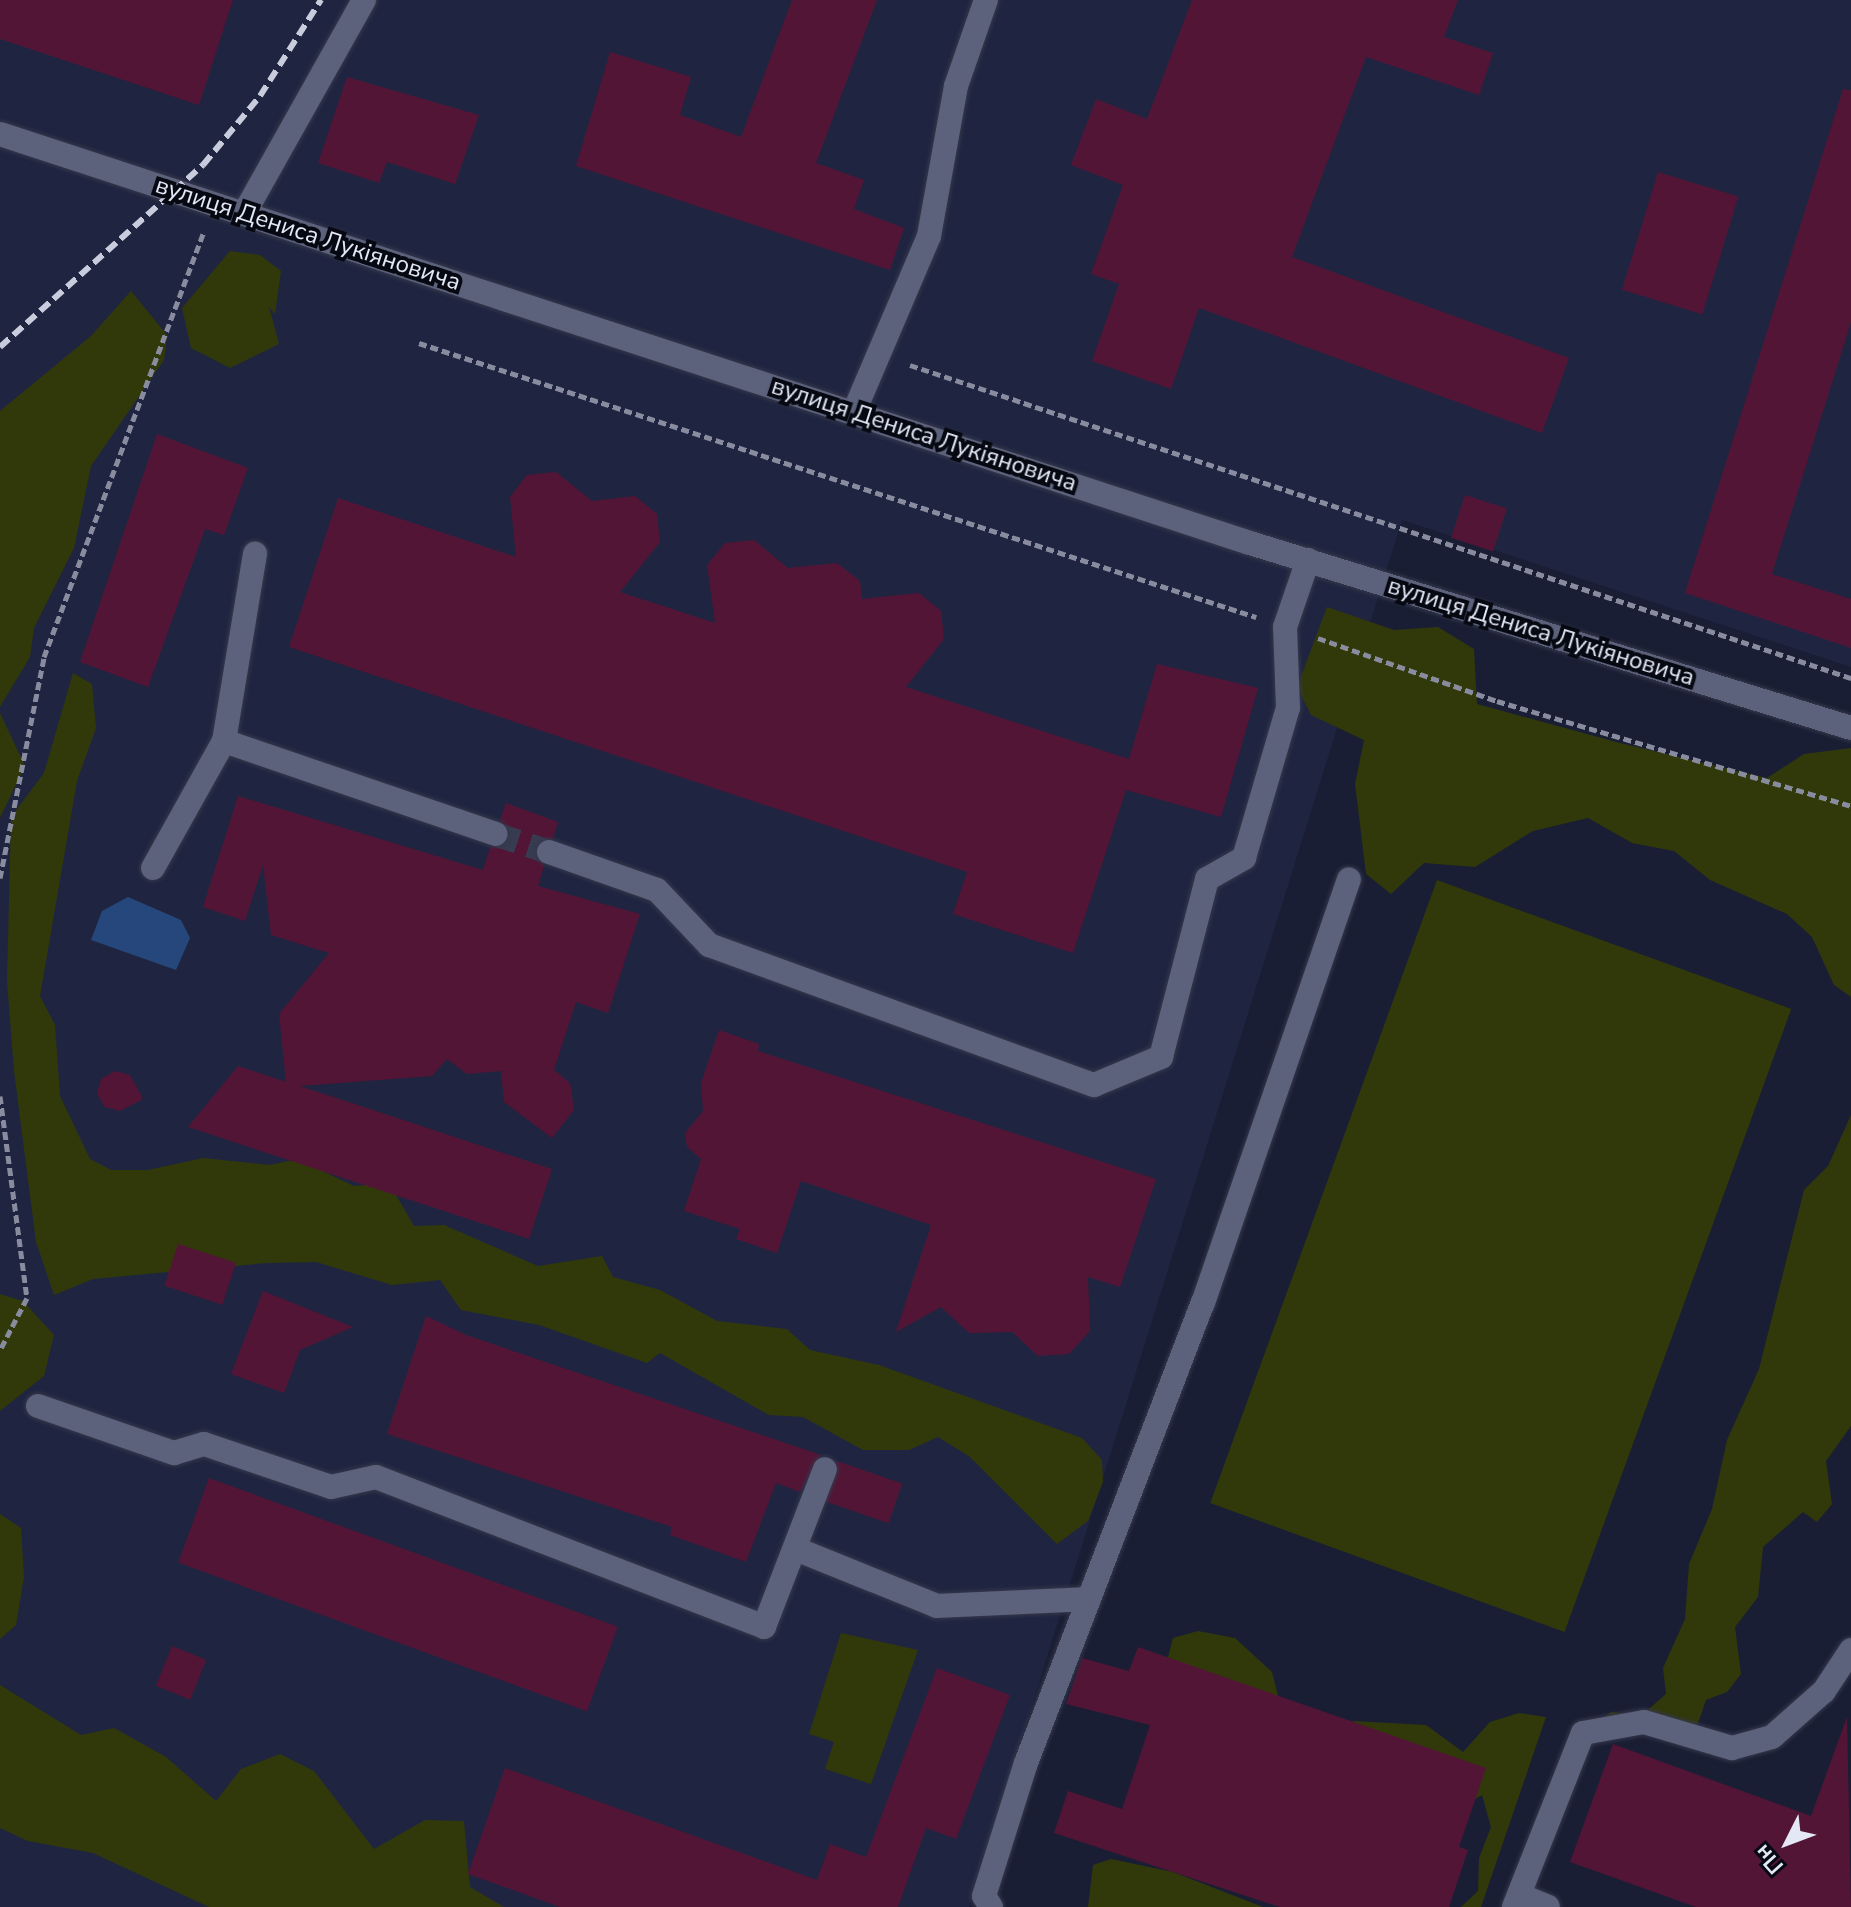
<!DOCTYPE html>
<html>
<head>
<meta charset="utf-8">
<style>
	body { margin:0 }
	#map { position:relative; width:1851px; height:1907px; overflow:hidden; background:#191e34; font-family:"Nunito Sans",sans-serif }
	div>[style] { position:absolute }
	.built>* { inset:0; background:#1f2541 }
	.green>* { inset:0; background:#31390a; transform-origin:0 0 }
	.water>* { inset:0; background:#26477c }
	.building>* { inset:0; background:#531536; transform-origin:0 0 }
	.minor-tunnel>* { height:24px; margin-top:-12px; transform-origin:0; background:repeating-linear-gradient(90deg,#373c51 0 24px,transparent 0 36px) }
	.path>* { height:5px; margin-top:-2.5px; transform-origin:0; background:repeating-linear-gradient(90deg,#888c9e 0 8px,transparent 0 12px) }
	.roads { filter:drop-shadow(0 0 2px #36384b) drop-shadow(0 0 2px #36384b) }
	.minor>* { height:24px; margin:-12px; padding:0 12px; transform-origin:12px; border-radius:12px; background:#5c627c }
	.rail>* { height:6px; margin-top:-3px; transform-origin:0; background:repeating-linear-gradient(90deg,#c8ccdc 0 12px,transparent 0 18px) }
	span { translate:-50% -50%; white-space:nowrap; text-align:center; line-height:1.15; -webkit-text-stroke:8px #070912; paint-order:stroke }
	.street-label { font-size:24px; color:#e3e7f6 }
	.north { position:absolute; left:1747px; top:1803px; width:80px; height:80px; -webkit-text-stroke:6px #070912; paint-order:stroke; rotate:228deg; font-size:22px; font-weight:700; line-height:32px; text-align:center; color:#e3e7f6 }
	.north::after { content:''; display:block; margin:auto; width:28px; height:36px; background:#e3e7f6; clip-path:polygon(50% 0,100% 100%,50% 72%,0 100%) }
</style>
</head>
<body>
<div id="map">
	<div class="built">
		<div style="clip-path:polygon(0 0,1851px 0,1851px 667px,1402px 520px,969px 1907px,0 1907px)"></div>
	</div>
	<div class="green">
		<div style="clip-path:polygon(230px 251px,260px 255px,281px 271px,275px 314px,269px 307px,279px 344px,230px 368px,191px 348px,182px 308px)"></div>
		<div style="clip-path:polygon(131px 291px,167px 335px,164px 360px,91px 466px,74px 548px,34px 628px,30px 657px,0 707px,0 411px,91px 336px)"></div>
		<div style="clip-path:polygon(1327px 607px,1394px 630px,1438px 627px,1474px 649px,1477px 704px,1616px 742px,1767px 778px,1804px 754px,1851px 748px,1851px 997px,1834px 985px,1812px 937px,1787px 914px,1710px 880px,1674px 851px,1632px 843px,1588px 818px,1533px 831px,1475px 867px,1424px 863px,1391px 894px,1366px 874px,1355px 784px,1364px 740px,1311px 715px,1297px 687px)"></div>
		<div style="clip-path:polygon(73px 673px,92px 684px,96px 728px,77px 781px,40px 996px,55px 1025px,60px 1096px,90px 1159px,111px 1170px,148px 1170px,203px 1158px,270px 1165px,297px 1159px,354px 1186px,389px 1183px,414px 1226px,444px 1225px,538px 1266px,602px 1256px,613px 1277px,660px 1290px,717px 1321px,787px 1329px,810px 1350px,879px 1365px,1082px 1438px,1102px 1460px,1103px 1482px,1088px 1521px,1057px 1544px,970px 1457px,938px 1437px,909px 1450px,863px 1450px,803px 1417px,769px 1415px,660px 1353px,647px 1363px,539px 1325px,461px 1310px,440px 1280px,392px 1285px,316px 1262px,266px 1263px,93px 1279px,54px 1295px,36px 1242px,14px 1071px,7px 981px,11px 817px,44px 773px)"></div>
		<div style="clip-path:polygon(0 713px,25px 766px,0 818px)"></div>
		<div style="left:1437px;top:880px;width:377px;height:663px;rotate:20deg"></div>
		<div style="clip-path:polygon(1851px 1115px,1851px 1426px,1826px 1461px,1832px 1504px,1817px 1522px,1803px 1512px,1763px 1547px,1758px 1597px,1735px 1627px,1741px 1674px,1727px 1692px,1706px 1700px,1692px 1741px,1652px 1725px,1584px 1747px,1583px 1733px,1611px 1712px,1642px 1715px,1666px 1694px,1663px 1668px,1685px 1619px,1689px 1564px,1712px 1509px,1727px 1440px,1759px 1369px,1804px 1190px,1828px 1166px)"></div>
		<div style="clip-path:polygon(0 1294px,23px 1301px,54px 1335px,44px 1376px,0 1411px)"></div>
		<div style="clip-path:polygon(0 1514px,21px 1528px,24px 1577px,16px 1625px,0 1639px)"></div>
		<div style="clip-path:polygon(1198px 1631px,1235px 1638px,1272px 1672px,1283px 1716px,1162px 1680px,1173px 1638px)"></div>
		<div style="clip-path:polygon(841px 1633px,918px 1650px,871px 1784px,825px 1769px,834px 1742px,809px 1734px)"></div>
		<div style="clip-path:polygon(0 1685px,81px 1735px,114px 1728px,166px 1757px,216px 1801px,241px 1769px,280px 1754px,314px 1771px,374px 1849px,425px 1820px,464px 1821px,470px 1887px,504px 1907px,209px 1907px,93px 1853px,28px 1841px,0 1828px)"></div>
		<div style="clip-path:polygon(1519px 1713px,1546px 1717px,1481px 1907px,1461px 1907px,1478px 1891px,1479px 1858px,1491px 1827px,1482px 1795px,1461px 1807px,1323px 1734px,1354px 1721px,1426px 1725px,1463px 1752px,1490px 1722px)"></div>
		<div style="clip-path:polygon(1111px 1859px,1173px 1872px,1263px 1907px,1088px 1907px,1093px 1865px)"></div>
	</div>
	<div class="water">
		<div style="clip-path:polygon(128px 897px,181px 920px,190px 938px,176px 970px,91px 940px,102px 911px)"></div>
	</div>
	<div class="building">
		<div style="clip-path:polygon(0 0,233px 0,199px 105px,0 39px)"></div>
		<div style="clip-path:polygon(792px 0,877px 0,816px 163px,864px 180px,854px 209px,904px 228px,890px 270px,576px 166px,610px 52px,691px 77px,680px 115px,741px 137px)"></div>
		<div style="clip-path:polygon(1192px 0,1458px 0,1444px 37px,1493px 53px,1479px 95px,1366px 57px,1292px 257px,1569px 358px,1542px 433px,1199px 308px,1171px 389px,1092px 361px,1119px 284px,1091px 274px,1123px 185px,1071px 165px,1096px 99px,1147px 119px)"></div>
		<div style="clip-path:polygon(347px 77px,479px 115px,455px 184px,387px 162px,379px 183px,318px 163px)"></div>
		<div style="clip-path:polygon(1843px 89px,1851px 90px,1851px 322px,1772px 574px,1851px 599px,1851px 648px,1685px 593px)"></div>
		<div style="left:1658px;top:172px;width:84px;height:123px;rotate:17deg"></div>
		<div style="clip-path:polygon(157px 434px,248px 468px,224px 535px,205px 529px,148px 687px,80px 662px)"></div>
		<div style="clip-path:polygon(556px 472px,592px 501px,635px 496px,657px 514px,660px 542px,620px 592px,715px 623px,707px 565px,725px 543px,754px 540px,788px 568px,837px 563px,860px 581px,862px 599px,919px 593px,941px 611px,944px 639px,906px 687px,1129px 759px,1157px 664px,1258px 688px,1221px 817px,1126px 790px,1073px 953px,953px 914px,967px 872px,289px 647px,338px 498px,516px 557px,510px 497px,527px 475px)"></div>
		<div style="left:1465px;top:495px;width:44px;height:45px;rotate:18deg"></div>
		<div style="clip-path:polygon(238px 796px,483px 870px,490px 848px,509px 840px,500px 820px,506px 803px,558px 822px,553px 838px,535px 848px,544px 866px,538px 886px,640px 914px,608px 1013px,576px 1002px,554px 1070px,570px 1083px,574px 1110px,552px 1138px,504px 1102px,501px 1071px,467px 1074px,447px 1059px,432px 1076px,300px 1086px,552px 1169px,529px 1239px,188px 1127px,238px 1066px,286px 1082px,279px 1014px,329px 953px,271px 935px,263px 865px,245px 921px,203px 907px)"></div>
		<div style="clip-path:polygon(719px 1030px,759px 1044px,758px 1051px,1156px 1179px,1120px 1287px,1088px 1277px,1090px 1331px,1069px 1354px,1038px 1356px,1012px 1332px,969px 1333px,941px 1307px,896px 1332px,931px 1225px,801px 1181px,777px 1253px,736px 1239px,740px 1229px,684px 1211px,701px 1159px,687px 1147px,685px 1133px,703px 1111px,701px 1083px)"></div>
		<div style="clip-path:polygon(115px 1071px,130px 1075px,143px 1099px,120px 1111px,105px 1107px,97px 1094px,101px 1079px)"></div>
		<div style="left:178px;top:1244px;width:61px;height:44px;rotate:18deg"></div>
		<div style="clip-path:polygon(263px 1291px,353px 1327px,300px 1350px,284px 1393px,231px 1374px)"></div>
		<div style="clip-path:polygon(426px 1316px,466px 1335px,821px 1455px,800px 1492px,776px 1483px,746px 1562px,670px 1535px,672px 1527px,387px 1434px)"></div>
		<div style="left:837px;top:1461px;width:69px;height:42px;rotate:19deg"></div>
		<div style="left:209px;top:1478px;width:435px;height:90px;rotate:20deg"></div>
		<div style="left:172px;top:1646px;width:37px;height:43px;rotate:22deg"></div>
		<div style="clip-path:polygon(1138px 1647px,1486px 1768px,1459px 1847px,1468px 1850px,1449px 1907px,1280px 1907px,1054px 1833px,1068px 1791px,1122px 1809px,1150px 1725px,1066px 1704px,1082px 1658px,1129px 1671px)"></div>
		<div style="clip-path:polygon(937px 1668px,1010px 1695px,956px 1839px,926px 1828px,898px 1907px,560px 1907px,468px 1874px,505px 1768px,817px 1880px,830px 1844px,866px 1857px)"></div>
		<div style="clip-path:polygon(1847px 1717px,1851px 1907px,1696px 1907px,1570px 1862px,1613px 1744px,1811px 1816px)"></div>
	</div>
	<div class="minor-tunnel">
		<div style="left:495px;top:834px;width:57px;rotate:18.4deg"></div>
	</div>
	<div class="path">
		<div style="left:419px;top:343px;width:881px;rotate:18.13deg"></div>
		<div style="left:910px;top:365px;width:992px;rotate:18.4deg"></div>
		<div style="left:1318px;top:638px;width:190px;rotate:19.4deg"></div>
		<div style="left:1497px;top:701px;width:369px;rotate:16.5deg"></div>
		<div style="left:0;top:878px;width:225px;rotate:-78.7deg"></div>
		<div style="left:44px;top:657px;width:453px;rotate:-69.4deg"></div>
		<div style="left:0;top:1096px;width:204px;rotate:82.4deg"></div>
		<div style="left:27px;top:1298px;width:59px;rotate:117.4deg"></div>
	</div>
	<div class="roads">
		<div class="minor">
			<div style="left:0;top:134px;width:1315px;rotate:18.12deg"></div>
			<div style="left:1250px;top:543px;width:629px;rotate:17.11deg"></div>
			<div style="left:245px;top:212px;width:243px;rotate:-60.7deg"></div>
			<div style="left:854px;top:412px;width:191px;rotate:-66.9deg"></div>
			<div style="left:929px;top:236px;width:152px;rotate:-79.8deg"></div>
			<div style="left:956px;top:86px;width:91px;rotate:-70.8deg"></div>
			<div style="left:224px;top:741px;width:287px;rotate:18.9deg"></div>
			<div style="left:549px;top:852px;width:114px;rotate:19.4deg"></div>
			<div style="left:657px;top:890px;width:76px;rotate:46.6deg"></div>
			<div style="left:709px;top:945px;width:410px;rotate:20deg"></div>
			<div style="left:1094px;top:1085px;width:73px;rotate:-22.7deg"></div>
			<div style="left:1161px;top:1057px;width:184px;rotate:-75.5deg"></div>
			<div style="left:1207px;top:879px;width:43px;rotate:-29.6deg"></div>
			<div style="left:1244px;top:858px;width:156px;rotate:-73.7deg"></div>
			<div style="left:1288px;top:708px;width:81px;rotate:-92.1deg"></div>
			<div style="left:1285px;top:627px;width:71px;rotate:-71.1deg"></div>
			<div style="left:153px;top:868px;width:145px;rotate:-60.8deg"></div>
			<div style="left:224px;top:741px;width:190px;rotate:-80.6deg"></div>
			<div style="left:38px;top:1406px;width:144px;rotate:19.1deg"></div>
			<div style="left:174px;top:1453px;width:31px;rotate:-17deg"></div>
			<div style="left:204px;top:1444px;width:134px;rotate:18.7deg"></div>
			<div style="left:331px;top:1487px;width:46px;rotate:-12.5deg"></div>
			<div style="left:376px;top:1477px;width:416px;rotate:21.1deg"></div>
			<div style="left:764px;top:1627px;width:169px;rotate:-68.9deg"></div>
			<div style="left:796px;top:1549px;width:152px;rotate:22deg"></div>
			<div style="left:937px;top:1606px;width:152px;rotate:-2.6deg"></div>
			<div style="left:1519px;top:1895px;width:31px;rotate:22deg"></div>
			<div style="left:991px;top:1907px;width:13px;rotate:-122deg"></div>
			<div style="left:984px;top:1896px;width:139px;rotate:-72.5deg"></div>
			<div style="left:1026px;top:1763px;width:493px;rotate:-69deg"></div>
			<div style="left:1203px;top:1303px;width:448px;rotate:-71deg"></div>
			<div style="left:1514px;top:1907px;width:187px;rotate:-68.4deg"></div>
			<div style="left:1583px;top:1733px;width:62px;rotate:-10.2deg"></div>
			<div style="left:1644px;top:1722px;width:92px;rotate:16.5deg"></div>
			<div style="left:1732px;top:1748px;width:41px;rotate:-15.4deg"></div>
			<div style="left:1772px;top:1737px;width:69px;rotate:-41.5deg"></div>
			<div style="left:1824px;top:1691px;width:49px;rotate:-56.6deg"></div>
		</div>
	</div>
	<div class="rail">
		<div style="left:0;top:347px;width:273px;rotate:-41.9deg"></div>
		<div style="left:203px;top:165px;width:89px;rotate:-50.4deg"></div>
		<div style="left:260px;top:96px;width:114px;rotate:-57.6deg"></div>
	</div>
	<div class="street-label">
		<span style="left:308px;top:234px;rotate:18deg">вулиця Дениса Лукіяновича</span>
		<span style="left:924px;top:435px;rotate:18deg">вулиця Дениса Лукіяновича</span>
		<span style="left:1541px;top:632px;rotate:17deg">вулиця Дениса Лукіяновича</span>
	</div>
	<div class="north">Пн</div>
</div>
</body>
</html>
